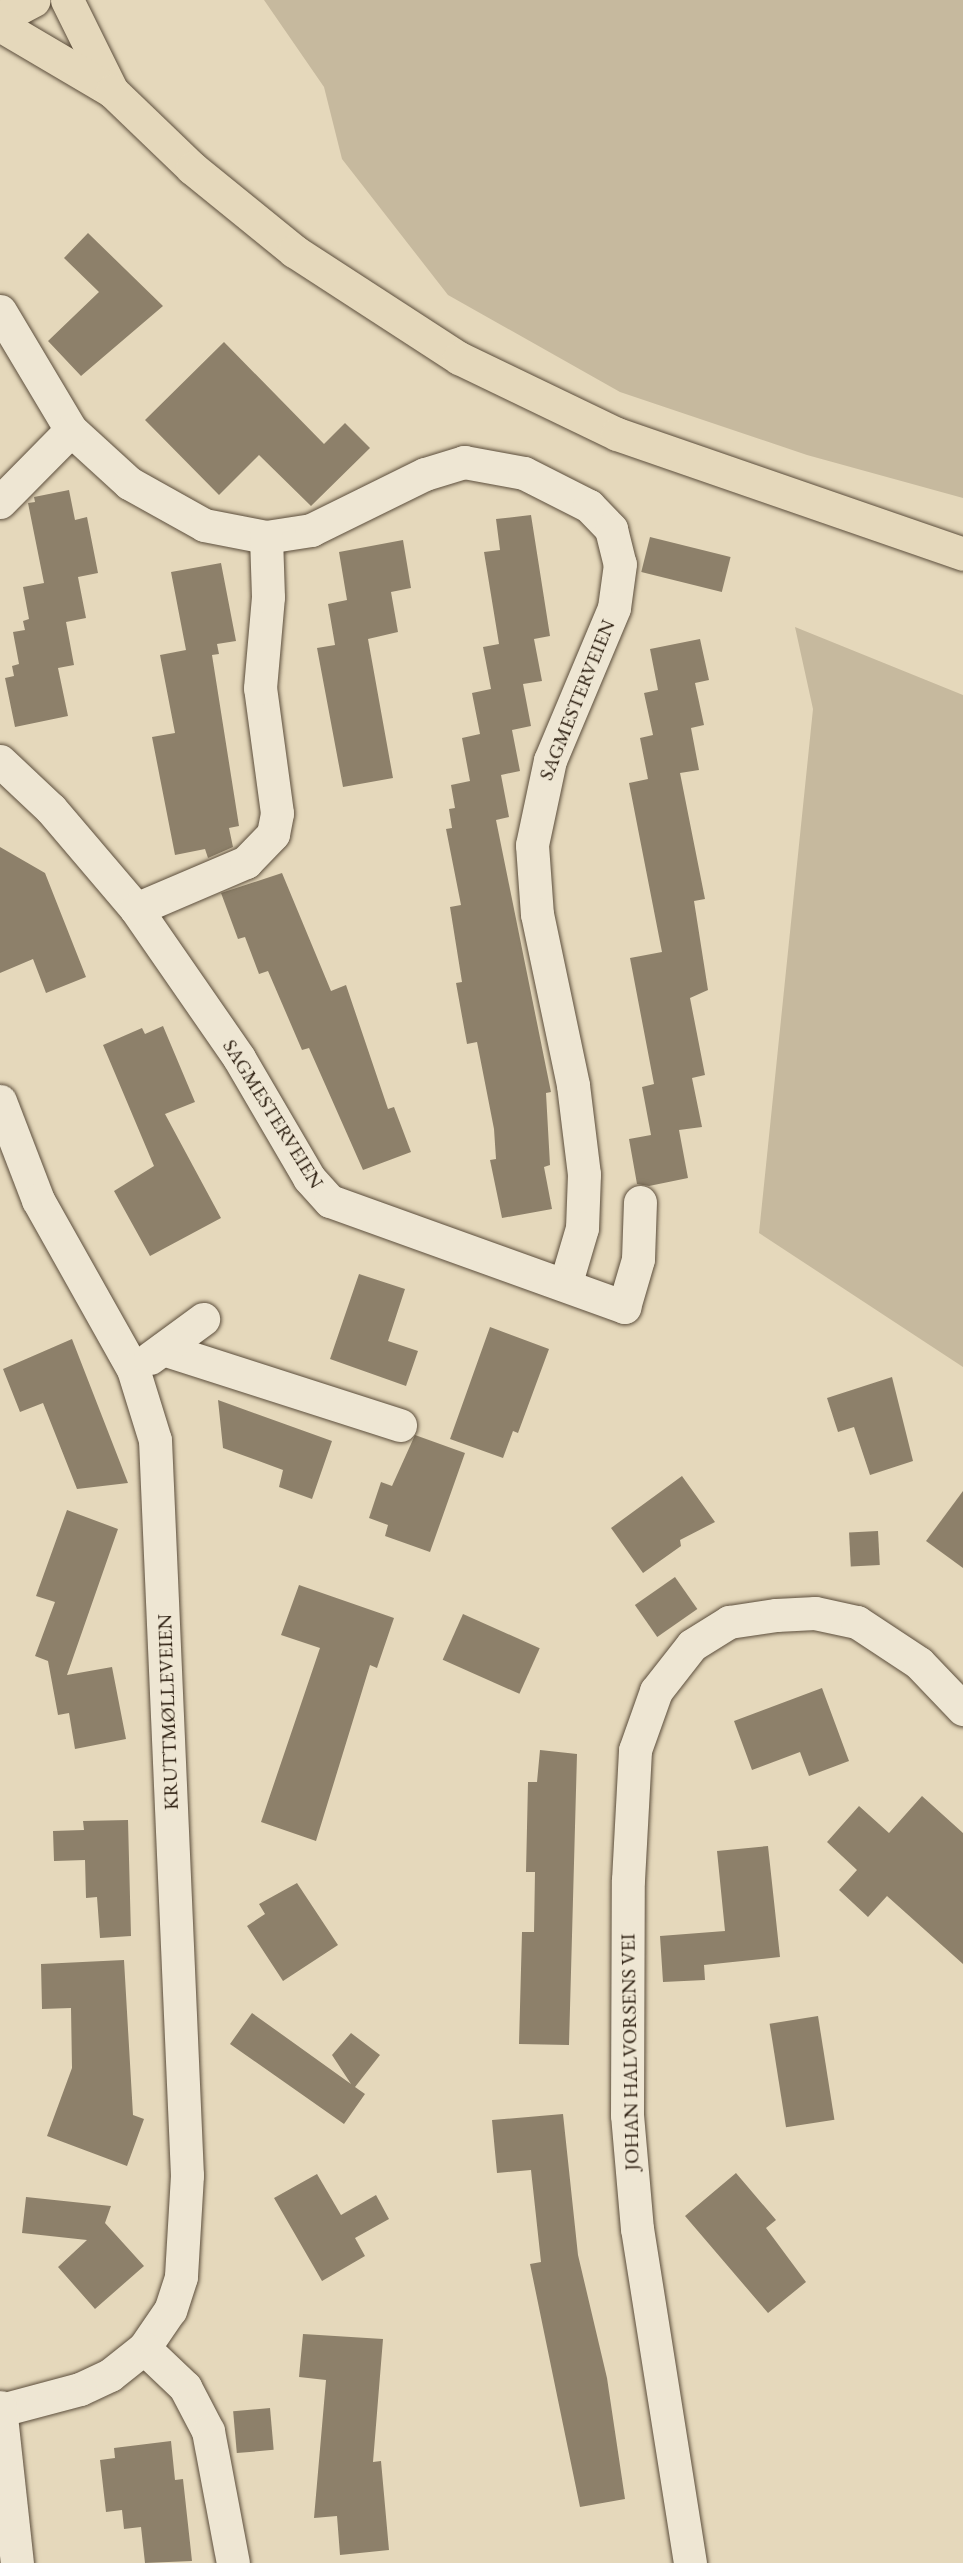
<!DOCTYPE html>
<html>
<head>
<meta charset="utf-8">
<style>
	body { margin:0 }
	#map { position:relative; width:963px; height:2563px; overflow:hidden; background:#e5d8bb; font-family:"EB Garamond",serif }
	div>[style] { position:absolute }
	.green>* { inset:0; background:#c6b99e }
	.building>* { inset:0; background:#8d806a; transform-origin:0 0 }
	.roads { filter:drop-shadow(0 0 2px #5c4e3c) drop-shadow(0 0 2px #5c4e3c) }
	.minor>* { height:33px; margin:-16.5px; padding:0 16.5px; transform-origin:16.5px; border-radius:16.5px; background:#eee6d3 }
	.major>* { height:33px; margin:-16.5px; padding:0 16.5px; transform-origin:16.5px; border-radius:16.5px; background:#e5d8bb }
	span { translate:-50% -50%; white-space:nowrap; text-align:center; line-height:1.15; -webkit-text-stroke:4.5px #eee6d3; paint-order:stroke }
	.street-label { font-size:20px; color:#2e2012 }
</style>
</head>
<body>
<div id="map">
	<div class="green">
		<div style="clip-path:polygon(264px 0,963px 0,963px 498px,807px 455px,620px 392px,448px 295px,342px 159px,324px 87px)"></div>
		<div style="clip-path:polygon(795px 627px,963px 695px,963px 1367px,759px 1233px,813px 709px)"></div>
	</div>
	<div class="building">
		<div style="clip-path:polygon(88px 233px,163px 306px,81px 376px,48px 341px,99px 292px,64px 258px)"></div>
		<div style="clip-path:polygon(224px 342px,324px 444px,345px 423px,370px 448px,311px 506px,259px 455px,219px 495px,145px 420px)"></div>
		<div style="clip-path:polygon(69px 490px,75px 520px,87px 517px,98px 573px,78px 577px,86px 618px,66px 622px,74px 665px,58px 668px,68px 716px,15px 727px,5px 678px,14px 676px,12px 666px,19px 664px,13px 632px,25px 630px,23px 621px,29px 619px,23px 587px,44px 583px,28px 503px,35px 502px,34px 497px)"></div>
		<div style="clip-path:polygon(531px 515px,550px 636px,534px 639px,542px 681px,523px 684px,531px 726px,512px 730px,520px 771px,501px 775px,509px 817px,496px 820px,551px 1092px,546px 1093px,550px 1165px,544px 1167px,552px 1209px,502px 1218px,490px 1160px,496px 1159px,494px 1129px,477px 1042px,467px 1044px,456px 983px,462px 982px,450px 907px,461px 905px,446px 829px,452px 828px,449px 809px,455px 808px,451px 785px,470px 781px,462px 738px,480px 734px,472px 693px,491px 689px,483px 647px,499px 644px,484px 552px,500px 550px,496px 519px)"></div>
		<div style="left:650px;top:537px;width:83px;height:36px;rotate:14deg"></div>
		<div style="clip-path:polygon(403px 540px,411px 588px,391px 592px,398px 632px,368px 639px,393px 778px,343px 787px,317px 648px,335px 645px,328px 604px,347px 600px,339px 552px)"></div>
		<div style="clip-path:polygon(221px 563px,236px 641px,217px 644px,219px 654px,212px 655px,239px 826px,229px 828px,233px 847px,208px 858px,205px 849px,175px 855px,152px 737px,175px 733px,160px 655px,186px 650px,171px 572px)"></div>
		<div style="clip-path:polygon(700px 639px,709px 680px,695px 683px,704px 725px,691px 728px,699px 770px,680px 773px,705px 899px,694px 901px,708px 990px,690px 998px,705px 1075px,692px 1078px,702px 1127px,679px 1130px,688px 1178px,649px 1186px,637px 1184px,629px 1139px,651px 1135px,642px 1087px,654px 1084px,630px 958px,662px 952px,629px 783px,648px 779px,640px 738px,653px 735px,644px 693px,658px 690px,650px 649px)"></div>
		<div style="clip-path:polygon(0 847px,45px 873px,86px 977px,46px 993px,33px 959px,0 973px)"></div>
		<div style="clip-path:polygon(282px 873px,331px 991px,346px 985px,388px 1109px,394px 1107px,411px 1152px,363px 1170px,309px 1048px,302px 1050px,268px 971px,259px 974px,245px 937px,238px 939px,221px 893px)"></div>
		<div style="clip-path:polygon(163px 1026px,195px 1102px,165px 1114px,221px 1218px,150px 1256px,114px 1191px,154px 1166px,103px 1045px,142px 1028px,145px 1034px)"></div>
		<div style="clip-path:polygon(359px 1274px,405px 1289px,388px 1341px,418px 1351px,406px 1386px,330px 1359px)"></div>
		<div style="clip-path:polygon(490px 1327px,549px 1349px,518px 1433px,513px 1431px,503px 1458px,450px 1439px)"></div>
		<div style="clip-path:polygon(72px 1339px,128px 1483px,77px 1489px,43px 1403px,20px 1412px,3px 1369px)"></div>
		<div style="clip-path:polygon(892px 1377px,913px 1461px,870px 1475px,854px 1427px,838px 1432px,827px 1398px)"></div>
		<div style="clip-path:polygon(218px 1400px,332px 1441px,312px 1499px,279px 1487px,283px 1470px,223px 1448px)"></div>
		<div style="clip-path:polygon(415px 1435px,465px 1453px,430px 1552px,385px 1536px,388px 1525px,369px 1518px,381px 1482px,392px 1486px)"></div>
		<div style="clip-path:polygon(682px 1476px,715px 1522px,680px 1540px,681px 1546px,643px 1573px,611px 1528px)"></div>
		<div style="clip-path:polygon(963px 1491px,963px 1568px,926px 1541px)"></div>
		<div style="clip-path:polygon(67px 1510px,118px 1529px,67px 1675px,112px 1667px,126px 1739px,75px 1749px,69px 1713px,58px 1715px,48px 1661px,35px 1656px,55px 1602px,36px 1596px)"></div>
		<div style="left:878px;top:1531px;width:34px;height:29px;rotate:87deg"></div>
		<div style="left:675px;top:1577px;width:39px;height:49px;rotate:55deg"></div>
		<div style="clip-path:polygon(299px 1585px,394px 1618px,377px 1668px,370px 1665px,316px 1841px,261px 1822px,320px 1648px,281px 1635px)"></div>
		<div style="left:463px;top:1614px;width:84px;height:50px;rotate:24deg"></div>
		<div style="clip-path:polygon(822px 1688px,849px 1761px,809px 1776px,800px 1752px,752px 1770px,734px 1721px)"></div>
		<div style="clip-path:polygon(540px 1750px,577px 1754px,569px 2045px,519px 2044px,522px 1932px,534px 1932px,535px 1872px,526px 1872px,528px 1782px,537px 1782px)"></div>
		<div style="clip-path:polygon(922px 1796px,963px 1833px,963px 1964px,887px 1896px,868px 1917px,839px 1890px,857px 1870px,827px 1842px,859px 1806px,889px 1833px)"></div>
		<div style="clip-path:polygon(128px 1820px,131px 1936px,100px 1938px,97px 1897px,86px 1898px,85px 1860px,54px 1861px,53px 1831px,84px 1830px,83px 1821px)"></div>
		<div style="clip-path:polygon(768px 1846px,780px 1957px,704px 1965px,705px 1980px,663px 1982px,660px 1936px,725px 1931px,717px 1851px)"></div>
		<div style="clip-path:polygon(297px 1883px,338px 1945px,283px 1981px,247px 1926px,265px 1914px,259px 1904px)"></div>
		<div style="clip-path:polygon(124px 1960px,133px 2115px,144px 2119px,127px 2166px,47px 2136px,72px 2068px,71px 2008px,42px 2009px,41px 1964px)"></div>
		<div style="clip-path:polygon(252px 2013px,351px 2084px,332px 2055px,351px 2033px,380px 2055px,355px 2087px,365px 2094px,344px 2124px,230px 2044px)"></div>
		<div style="left:818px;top:2016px;width:105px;height:49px;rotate:81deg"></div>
		<div style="clip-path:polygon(563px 2114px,578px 2255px,607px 2378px,625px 2499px,580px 2507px,530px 2264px,541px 2262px,531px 2170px,497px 2173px,492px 2120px)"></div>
		<div style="clip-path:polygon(736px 2173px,776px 2220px,766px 2228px,806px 2282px,768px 2313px,685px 2216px)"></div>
		<div style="clip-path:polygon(317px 2174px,341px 2215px,376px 2195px,389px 2219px,355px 2238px,365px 2256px,322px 2281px,274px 2198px)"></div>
		<div style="clip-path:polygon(26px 2197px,111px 2206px,105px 2223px,144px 2266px,95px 2309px,58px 2267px,87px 2240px,22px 2233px)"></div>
		<div style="clip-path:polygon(303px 2334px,383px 2339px,373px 2462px,381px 2461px,389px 2550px,340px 2555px,337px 2516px,314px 2518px,326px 2380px,299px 2377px)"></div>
		<div style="left:270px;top:2408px;width:42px;height:37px;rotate:85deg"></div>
		<div style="clip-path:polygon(171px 2441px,175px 2480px,183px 2479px,192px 2561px,145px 2563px,141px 2527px,124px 2529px,122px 2510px,106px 2512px,100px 2460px,115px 2458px,114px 2448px)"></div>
	</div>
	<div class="roads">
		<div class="minor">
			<div style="left:0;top:311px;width:139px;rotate:59.2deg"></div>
			<div style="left:71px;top:430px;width:79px;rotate:42.4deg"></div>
			<div style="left:129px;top:483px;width:86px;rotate:29.2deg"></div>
			<div style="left:204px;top:525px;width:63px;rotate:11deg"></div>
			<div style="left:266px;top:537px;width:46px;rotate:-8.8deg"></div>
			<div style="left:311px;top:530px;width:127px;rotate:-26.2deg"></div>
			<div style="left:425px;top:474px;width:41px;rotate:-17.1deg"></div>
			<div style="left:464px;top:462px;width:61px;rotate:10.4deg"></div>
			<div style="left:524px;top:473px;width:73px;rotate:26.9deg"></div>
			<div style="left:589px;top:506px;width:32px;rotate:46deg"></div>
			<div style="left:611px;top:529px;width:36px;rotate:76deg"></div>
			<div style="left:620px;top:564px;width:44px;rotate:97.8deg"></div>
			<div style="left:614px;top:608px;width:165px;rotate:112.8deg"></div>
			<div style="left:550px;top:760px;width:87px;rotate:102deg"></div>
			<div style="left:532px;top:845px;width:69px;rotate:85.9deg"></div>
			<div style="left:537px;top:914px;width:175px;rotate:78.1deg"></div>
			<div style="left:573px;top:1085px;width:90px;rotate:83deg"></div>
			<div style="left:584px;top:1174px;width:54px;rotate:92.1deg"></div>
			<div style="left:582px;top:1228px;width:56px;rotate:106.5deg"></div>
			<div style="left:0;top:502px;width:101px;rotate:-45.4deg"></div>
			<div style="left:0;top:761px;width:70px;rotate:43.3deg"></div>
			<div style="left:51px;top:809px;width:131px;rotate:49.6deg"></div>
			<div style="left:136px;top:909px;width:181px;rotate:55.3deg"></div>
			<div style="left:239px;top:1058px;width:139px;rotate:59.7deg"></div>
			<div style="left:309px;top:1178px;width:31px;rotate:48deg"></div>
			<div style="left:330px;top:1201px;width:313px;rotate:19.8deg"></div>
			<div style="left:624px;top:1307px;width:50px;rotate:-73.7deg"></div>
			<div style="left:638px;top:1259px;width:57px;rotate:-88deg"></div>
			<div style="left:136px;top:909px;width:120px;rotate:-23.1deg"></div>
			<div style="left:246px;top:862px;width:39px;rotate:-46deg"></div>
			<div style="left:273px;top:834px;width:21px;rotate:-79deg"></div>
			<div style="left:277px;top:813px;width:126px;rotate:-97.7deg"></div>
			<div style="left:260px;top:688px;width:91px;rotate:-85deg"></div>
			<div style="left:268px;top:597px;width:60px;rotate:-91.9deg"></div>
			<div style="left:0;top:1101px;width:106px;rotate:69deg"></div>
			<div style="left:38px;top:1200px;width:194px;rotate:60.7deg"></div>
			<div style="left:133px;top:1369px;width:74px;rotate:72.8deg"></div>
			<div style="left:155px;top:1440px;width:736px;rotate:87.51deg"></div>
			<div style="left:187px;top:2175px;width:102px;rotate:93.4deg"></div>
			<div style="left:181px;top:2277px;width:35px;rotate:108deg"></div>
			<div style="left:170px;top:2310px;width:46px;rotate:124.4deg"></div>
			<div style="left:144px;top:2348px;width:43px;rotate:141.5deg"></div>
			<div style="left:110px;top:2375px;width:33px;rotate:155deg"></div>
			<div style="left:80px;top:2389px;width:82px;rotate:165.1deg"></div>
			<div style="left:163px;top:1349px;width:249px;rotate:17.8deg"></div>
			<div style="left:150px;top:1358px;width:66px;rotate:-36.3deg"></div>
			<div style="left:144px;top:2348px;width:57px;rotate:43.6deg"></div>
			<div style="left:185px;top:2387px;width:50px;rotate:62.4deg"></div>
			<div style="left:208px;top:2431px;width:134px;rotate:79.3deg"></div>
			<div style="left:0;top:2407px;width:157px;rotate:83.8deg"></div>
			<div style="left:690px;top:2563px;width:338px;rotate:-99deg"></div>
			<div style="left:637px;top:2229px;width:114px;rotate:-95deg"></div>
			<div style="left:627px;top:2115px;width:235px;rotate:-89.8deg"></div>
			<div style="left:628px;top:1880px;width:130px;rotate:-86.9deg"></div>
			<div style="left:635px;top:1750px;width:63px;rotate:-70.4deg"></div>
			<div style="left:656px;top:1691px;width:58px;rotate:-52deg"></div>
			<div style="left:692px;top:1645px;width:44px;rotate:-31.9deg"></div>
			<div style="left:729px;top:1622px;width:48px;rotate:-8.5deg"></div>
			<div style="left:776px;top:1615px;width:39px;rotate:-3deg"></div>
			<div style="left:815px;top:1613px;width:43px;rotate:12.1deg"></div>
			<div style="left:857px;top:1622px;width:74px;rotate:33.5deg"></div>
			<div style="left:919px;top:1663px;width:64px;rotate:46.3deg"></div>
		</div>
		<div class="major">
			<div style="left:67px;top:0;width:102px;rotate:63.7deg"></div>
			<div style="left:0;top:18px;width:38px;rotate:-28deg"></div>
			<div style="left:0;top:25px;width:130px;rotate:30.5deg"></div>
			<div style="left:112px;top:91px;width:111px;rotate:43.9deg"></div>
			<div style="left:192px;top:168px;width:132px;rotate:39.1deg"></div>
			<div style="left:294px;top:251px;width:197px;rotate:33deg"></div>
			<div style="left:459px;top:358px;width:175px;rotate:25.7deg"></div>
			<div style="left:617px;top:434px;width:366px;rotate:19.1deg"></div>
		</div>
	</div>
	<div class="street-label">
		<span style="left:577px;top:700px;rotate:-68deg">SAGMESTERVEIEN</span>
		<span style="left:273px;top:1114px;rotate:58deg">SAGMESTERVEIEN</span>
		<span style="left:168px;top:1712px;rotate:-92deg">KRUTTMØLLEVEIEN</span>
		<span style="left:630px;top:2052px;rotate:-91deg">JOHAN HALVORSENS VEI</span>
	</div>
</div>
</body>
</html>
